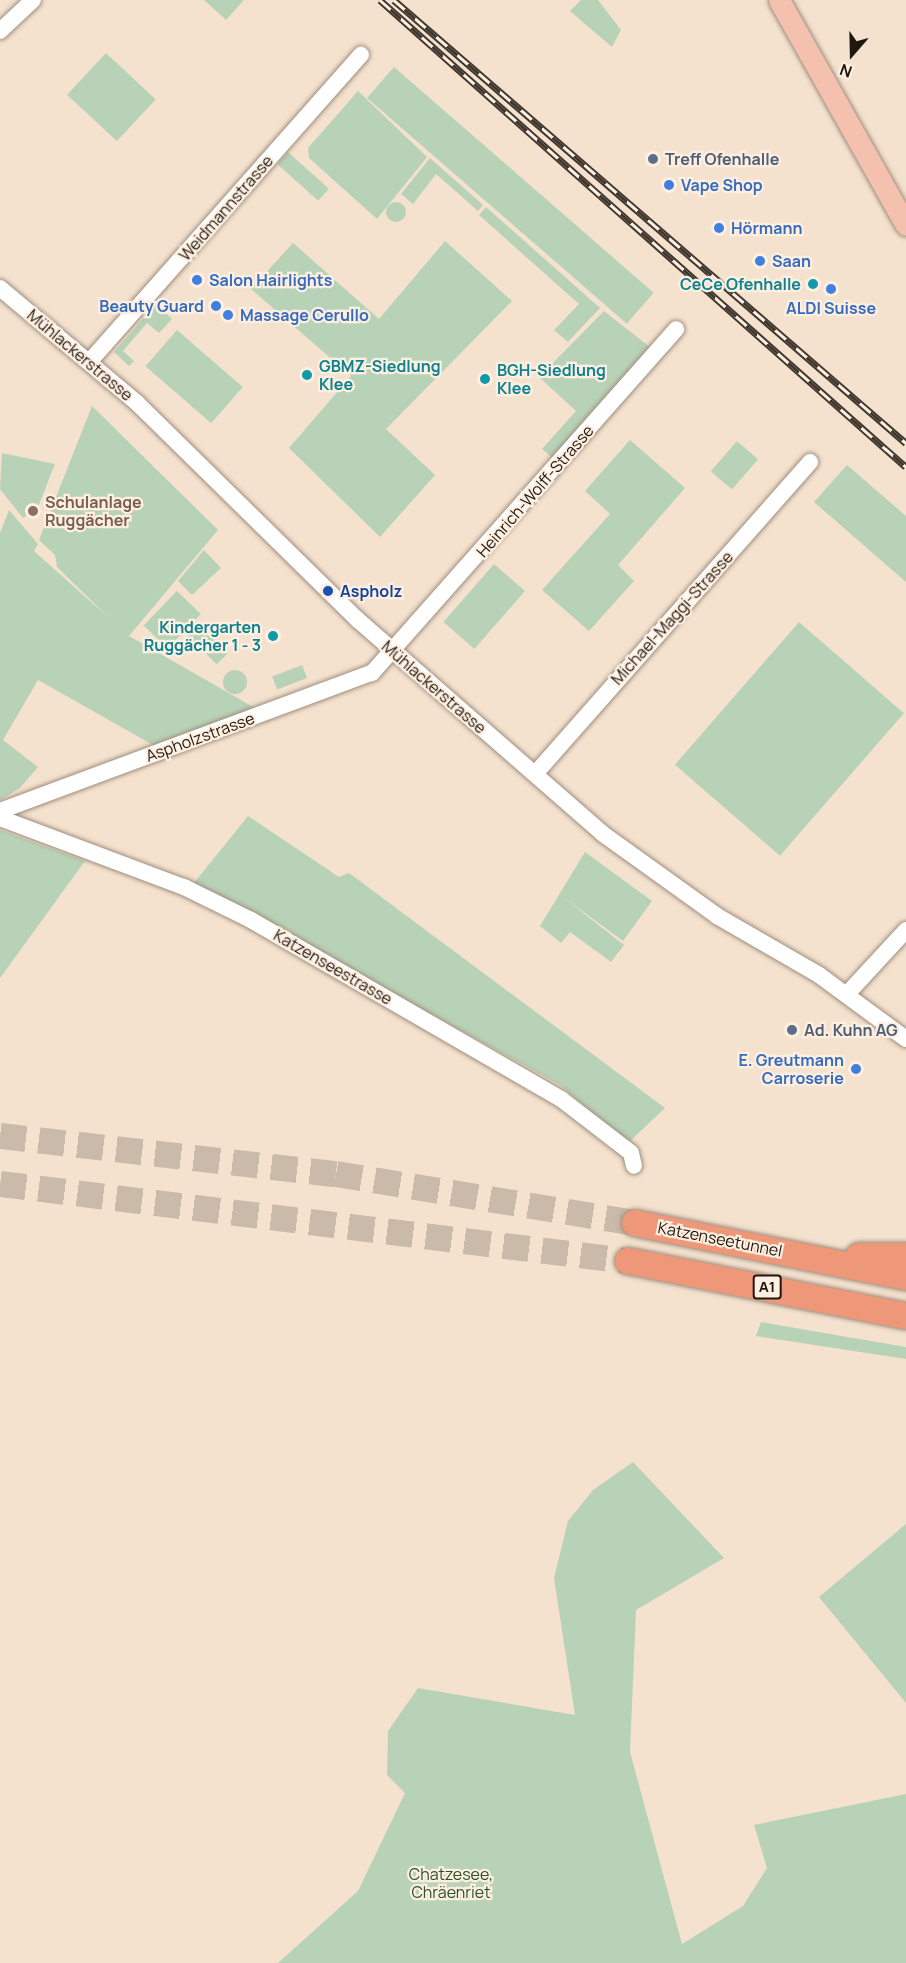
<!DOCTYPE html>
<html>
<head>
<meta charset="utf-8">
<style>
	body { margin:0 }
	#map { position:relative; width:906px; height:1963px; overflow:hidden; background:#f4e2cf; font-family:Manrope,sans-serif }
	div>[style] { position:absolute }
	.green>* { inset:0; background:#b8d2b7; transform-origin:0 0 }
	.round { border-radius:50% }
	.highway-tunnel>* { height:26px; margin-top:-13px; transform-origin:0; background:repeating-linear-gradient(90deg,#c9baa9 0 26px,transparent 0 39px) }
	.roads { filter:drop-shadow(0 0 2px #9f8e7e) drop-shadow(0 0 2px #9f8e7e) }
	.minor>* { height:16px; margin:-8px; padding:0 8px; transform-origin:8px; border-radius:8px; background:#fff }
	.major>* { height:21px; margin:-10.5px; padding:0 10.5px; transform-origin:10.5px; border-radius:10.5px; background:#f5c1af }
	.highway>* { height:26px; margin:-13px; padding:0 13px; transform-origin:13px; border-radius:13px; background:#ef9779 }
	.rail>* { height:7px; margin-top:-3.5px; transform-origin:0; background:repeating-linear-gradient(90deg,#feefe1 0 14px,#40382f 0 28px); box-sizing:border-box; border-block:2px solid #40382f }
	.dots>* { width:16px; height:16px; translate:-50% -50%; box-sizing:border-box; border:3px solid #feefe1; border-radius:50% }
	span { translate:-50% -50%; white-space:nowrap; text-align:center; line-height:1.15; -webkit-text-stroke:4.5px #feefe1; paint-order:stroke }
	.shield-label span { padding:2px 4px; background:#feefe1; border:2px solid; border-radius:4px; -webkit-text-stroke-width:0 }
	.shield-label { font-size:15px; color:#1e1811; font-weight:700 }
	.service-label { font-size:16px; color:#4e5e75; font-weight:700 }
	.left { translate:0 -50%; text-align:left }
	.shop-label { font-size:16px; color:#366cbe; font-weight:700 }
	.right { translate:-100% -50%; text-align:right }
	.street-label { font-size:16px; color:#1e1811 }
	.culture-label { font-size:16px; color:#0d838f; font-weight:700 }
	.education-label { font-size:16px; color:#785e54; font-weight:700 }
	.transit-label { font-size:16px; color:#164399; font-weight:700 }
	.park-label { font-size:16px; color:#285329 }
	.north { position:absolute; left:822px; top:24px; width:60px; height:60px; -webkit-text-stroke:4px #feefe1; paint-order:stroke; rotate:200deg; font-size:16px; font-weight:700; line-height:24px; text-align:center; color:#1e1811 }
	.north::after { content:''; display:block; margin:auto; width:21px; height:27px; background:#1e1811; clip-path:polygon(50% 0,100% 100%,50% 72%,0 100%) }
</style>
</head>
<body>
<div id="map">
	<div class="green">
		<div style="clip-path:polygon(204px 0,244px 0,226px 20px)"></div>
		<div style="clip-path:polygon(581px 0,598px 0,621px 30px,612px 47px,570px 11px)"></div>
		<div style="left:106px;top:53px;width:68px;height:57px;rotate:43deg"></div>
		<div style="left:394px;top:67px;width:344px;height:41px;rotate:41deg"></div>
		<div style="clip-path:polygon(358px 91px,427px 157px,377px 219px,309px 158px,308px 148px)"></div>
		<div style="left:288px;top:152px;width:55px;height:16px;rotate:42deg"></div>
		<div style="clip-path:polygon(430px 158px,483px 205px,478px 211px,436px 174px,413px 204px,401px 194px)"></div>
		<div class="round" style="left:386px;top:202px;width:20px;height:20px"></div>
		<div style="clip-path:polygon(486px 207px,600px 308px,568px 342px,554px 330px,579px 304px,479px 215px)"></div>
		<div style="clip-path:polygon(445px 241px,512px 301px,386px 429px,435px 475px,380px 537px,289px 448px,351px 376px,251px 289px,293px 243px,379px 319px)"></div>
		<div style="clip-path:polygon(156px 304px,172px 319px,159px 333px,147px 323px,123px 351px,134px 361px,129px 366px,114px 352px)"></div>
		<div style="clip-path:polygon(604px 311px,651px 348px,552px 458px,542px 449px,576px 411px,539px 377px)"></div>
		<div style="left:177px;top:330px;width:87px;height:48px;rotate:41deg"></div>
		<div style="clip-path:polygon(92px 406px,218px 530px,129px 636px,255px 708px,153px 745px,38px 680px,3px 740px,38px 767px,20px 788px,0 800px,0 533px,9px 510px,38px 544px,34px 551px,109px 618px,57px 567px,55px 555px,39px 540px)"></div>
		<div style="clip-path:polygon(630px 440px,685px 488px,618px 565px,634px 581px,589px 631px,542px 590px,610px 514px,585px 491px)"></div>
		<div style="left:737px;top:441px;width:28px;height:40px;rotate:41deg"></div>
		<div style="clip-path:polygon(2px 453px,55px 464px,38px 507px,23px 518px,0 489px)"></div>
		<div style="clip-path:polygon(847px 465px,906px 516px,906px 582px,814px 502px)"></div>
		<div style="clip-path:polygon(204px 550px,221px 568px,192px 595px,178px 581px)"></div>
		<div style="left:494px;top:564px;width:41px;height:77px;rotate:41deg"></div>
		<div style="left:177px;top:591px;width:33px;height:48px;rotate:44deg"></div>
		<div style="left:799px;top:622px;width:139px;height:189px;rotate:41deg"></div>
		<div style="left:199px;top:624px;width:41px;height:16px;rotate:45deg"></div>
		<div style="left:302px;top:665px;width:14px;height:32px;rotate:69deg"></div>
		<div class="round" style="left:223px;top:670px;width:24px;height:24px"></div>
		<div style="clip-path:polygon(248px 816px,339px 877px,349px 873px,665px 1108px,628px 1143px,560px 1085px,194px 883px)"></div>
		<div style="clip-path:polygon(0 830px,85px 861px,0 978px)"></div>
		<div style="clip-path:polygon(585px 852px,652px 901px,623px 941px,563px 897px,624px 945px,611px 962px,570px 932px,561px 943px,540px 926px)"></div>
		<div style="clip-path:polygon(761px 1322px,906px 1347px,906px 1359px,756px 1336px)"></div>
		<div style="clip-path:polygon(633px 1462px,724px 1558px,636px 1610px,630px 1752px,682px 1944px,743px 1906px,767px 1868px,754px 1825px,906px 1794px,906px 1963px,278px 1963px,358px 1891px,405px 1793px,387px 1775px,388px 1731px,418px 1688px,575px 1715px,554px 1578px,568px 1521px,593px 1490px)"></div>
		<div style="clip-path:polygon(906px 1524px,906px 1703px,819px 1597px)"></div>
	</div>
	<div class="highway-tunnel">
		<div style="left:0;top:1136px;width:338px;rotate:6.5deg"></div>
		<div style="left:336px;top:1174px;width:303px;rotate:9.3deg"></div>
		<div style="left:0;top:1184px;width:633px;rotate:6.99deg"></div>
	</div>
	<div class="roads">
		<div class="minor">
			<div style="left:0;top:31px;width:45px;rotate:-43.2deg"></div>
			<div style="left:0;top:288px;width:179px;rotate:40deg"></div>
			<div style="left:137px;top:403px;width:310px;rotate:44.5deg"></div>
			<div style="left:358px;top:620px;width:325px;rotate:41.1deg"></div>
			<div style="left:603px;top:834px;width:140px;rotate:35.7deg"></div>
			<div style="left:717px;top:916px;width:118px;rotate:30deg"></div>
			<div style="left:819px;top:975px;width:108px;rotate:36.3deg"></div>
			<div style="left:90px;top:361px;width:409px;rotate:-48.5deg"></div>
			<div style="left:535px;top:774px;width:416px;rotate:-48.6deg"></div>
			<div style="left:0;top:811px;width:397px;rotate:-20.4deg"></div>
			<div style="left:372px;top:673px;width:459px;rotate:-48.5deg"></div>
			<div style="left:0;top:818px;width:197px;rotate:20.6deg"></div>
			<div style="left:184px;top:887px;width:75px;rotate:26.2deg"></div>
			<div style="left:251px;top:920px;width:358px;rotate:30deg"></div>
			<div style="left:561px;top:1099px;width:88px;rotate:37.6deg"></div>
			<div style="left:631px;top:1153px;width:13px;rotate:77deg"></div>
			<div style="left:847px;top:994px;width:87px;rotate:-47.3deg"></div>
		</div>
		<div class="major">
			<div style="left:779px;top:0;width:258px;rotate:60.6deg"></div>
		</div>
		<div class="highway">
			<div style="left:635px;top:1223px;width:276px;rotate:11.3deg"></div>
			<div style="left:859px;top:1256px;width:47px"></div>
			<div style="left:628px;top:1261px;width:283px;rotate:11.2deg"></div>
		</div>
	</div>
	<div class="rail">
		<div style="left:380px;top:0;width:703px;rotate:41.6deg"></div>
		<div style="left:394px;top:0;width:677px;rotate:40.87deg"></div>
	</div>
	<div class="dots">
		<div style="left:653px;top:159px;background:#5c6f8a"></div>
		<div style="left:669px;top:185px;background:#3f7fe0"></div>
		<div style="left:719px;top:228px;background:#3f7fe0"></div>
		<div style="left:760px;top:261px;background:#3f7fe0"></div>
		<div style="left:197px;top:280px;background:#3f7fe0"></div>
		<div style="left:813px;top:284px;background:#0f9aa8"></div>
		<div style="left:831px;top:289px;background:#3f7fe0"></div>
		<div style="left:216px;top:306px;background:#3f7fe0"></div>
		<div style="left:228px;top:315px;background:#3f7fe0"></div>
		<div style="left:307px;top:375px;background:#0f9aa8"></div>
		<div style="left:485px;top:379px;background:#0f9aa8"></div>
		<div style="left:33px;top:511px;background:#8d6e63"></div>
		<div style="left:328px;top:591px;background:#1a4fb4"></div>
		<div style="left:273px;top:636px;background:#0f9aa8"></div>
		<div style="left:792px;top:1030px;background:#5c6f8a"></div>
		<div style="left:856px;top:1069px;background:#3f7fe0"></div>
	</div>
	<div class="shield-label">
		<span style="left:767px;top:1287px">A1</span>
	</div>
	<div class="service-label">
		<span class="left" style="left:665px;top:159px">Treff Ofenhalle</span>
		<span class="left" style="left:804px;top:1030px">Ad. Kuhn AG</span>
	</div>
	<div class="shop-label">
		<span class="left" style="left:681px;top:185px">Vape Shop</span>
		<span class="left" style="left:731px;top:228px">Hörmann</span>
		<span class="left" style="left:772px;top:261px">Saan</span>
		<span class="left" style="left:209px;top:280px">Salon Hairlights</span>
		<span class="right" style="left:204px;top:306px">Beauty Guard</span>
		<span style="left:831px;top:308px">ALDI Suisse</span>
		<span class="left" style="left:240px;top:315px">Massage Cerullo</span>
		<span class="right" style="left:844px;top:1069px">E. Greutmann<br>Carroserie</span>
	</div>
	<div class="street-label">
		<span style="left:226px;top:208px;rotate:-49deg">Weidmannstrasse</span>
		<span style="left:80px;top:355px;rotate:40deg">Mühlackerstrasse</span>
		<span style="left:535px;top:491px;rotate:-49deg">Heinrich-Wolff-Strasse</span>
		<span style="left:672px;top:618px;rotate:-48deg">Michael-Maggi-Strasse</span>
		<span style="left:434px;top:687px;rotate:41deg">Mühlackerstrasse</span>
		<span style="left:200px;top:737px;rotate:-20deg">Aspholzstrasse</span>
		<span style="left:333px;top:967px;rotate:30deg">Katzenseestrasse</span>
		<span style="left:720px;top:1239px;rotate:11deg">Katzenseetunnel</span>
	</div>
	<div class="culture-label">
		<span class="right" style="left:801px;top:284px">CeCe Ofenhalle</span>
		<span class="left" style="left:319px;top:375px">GBMZ-Siedlung<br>Klee</span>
		<span class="left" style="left:497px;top:379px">BGH-Siedlung<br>Klee</span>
		<span class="right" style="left:261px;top:636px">Kindergarten<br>Ruggächer 1 - 3</span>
	</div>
	<div class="education-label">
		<span class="left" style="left:45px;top:511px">Schulanlage<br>Ruggächer</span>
	</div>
	<div class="transit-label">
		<span class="left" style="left:340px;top:591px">Aspholz</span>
	</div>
	<div class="park-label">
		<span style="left:451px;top:1883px">Chatzesee,<br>Chräenriet</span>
	</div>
	<div class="north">N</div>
</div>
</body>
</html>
